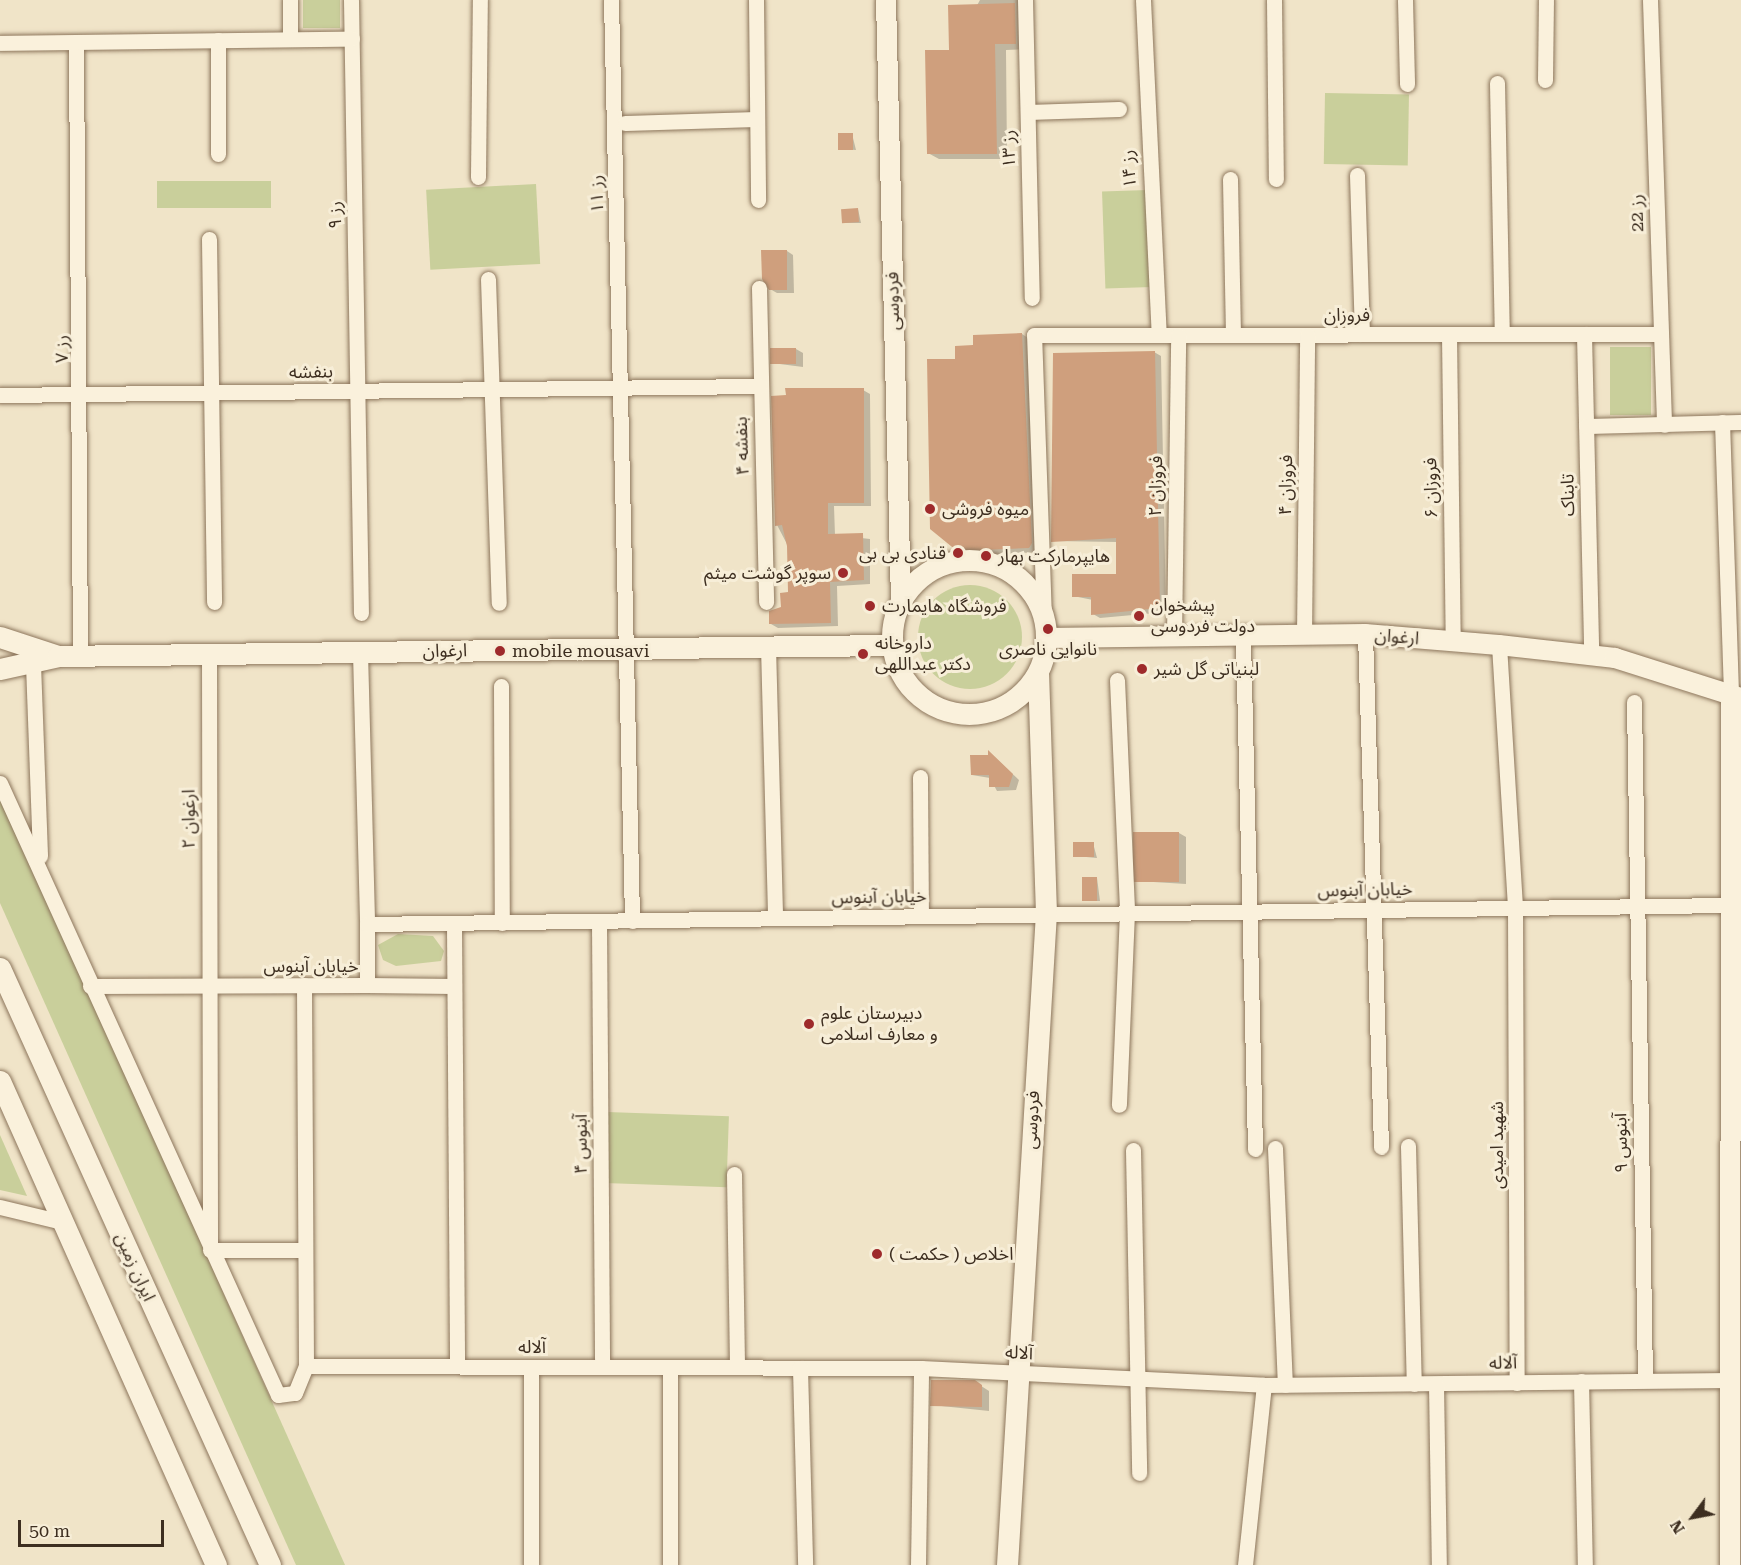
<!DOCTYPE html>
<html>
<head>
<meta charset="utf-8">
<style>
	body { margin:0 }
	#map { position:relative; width:1741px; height:1565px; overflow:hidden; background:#f0e4c8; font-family:"Roboto Serif","Noto Sans Arabic",serif }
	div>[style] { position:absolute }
	.green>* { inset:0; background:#c9cf9b; transform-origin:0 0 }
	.round { border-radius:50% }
	.shadow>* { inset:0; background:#0003 }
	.building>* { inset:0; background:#cf9f7d; transform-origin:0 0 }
	.roads { filter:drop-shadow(0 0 2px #8d765c) drop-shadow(0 0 2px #8d765c) }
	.minor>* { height:15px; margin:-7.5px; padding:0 7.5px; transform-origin:7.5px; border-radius:7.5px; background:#faf1dc }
	.tertiary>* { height:20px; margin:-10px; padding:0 10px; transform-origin:10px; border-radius:10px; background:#faf1dc }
	.secondary>* { height:21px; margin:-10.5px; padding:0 10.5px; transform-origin:10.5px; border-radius:10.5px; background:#faf1dc }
	.secondary>.ring { margin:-10.5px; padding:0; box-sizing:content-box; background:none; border:21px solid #faf1dc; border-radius:50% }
	.dots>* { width:16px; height:16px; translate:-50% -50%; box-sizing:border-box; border:3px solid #f7eed8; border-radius:50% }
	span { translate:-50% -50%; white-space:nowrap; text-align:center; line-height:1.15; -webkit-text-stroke:6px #f7eed8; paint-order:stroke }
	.street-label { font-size:18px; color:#3d2e20 }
	.poi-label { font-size:18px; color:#3d2e20 }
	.left { translate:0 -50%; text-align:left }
	.right { translate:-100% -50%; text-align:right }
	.north { position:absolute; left:1663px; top:1487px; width:60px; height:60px; -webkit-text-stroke:4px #f7eed8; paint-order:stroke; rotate:238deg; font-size:16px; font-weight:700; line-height:24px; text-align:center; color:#3d2e20 }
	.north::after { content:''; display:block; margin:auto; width:21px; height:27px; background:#3d2e20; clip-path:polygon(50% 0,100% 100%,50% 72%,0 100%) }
	.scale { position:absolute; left:18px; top:1520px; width:146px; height:27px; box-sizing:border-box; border:3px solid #3d2e20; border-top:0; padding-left:8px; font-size:18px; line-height:21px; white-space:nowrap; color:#3d2e20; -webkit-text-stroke:4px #f7eed8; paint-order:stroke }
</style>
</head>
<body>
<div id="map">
	<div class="green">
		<div style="left:303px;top:0;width:37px;height:28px"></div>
		<div style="left:1325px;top:93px;width:84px;height:71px;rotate:1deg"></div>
		<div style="left:157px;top:181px;width:114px;height:27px"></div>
		<div style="left:536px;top:184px;width:80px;height:110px;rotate:87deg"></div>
		<div style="left:1148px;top:190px;width:97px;height:46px;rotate:88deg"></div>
		<div style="left:1610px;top:347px;width:41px;height:68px"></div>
		<div class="round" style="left:918px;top:585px;width:104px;height:104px"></div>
		<div style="clip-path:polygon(0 797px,50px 905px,345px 1565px,296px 1565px,0 903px)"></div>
		<div style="clip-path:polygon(398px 934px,433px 936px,444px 951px,441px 961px,396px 966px,383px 960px,378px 945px)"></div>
		<div style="left:607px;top:1112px;width:122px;height:71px;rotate:2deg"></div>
		<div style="clip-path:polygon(0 1135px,27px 1196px,0 1190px)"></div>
	</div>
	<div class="shadow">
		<div style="clip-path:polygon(980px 0,1027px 0,1027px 49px,1006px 50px,1007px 159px,939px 159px,928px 153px,951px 52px)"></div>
		<div style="clip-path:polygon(852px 134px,856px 150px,840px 149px)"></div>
		<div style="clip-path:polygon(858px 209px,861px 223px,843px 223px)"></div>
		<div style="clip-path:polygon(787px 251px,793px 255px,794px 293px,777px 293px,770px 289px)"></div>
		<div style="clip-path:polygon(1022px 334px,1031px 340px,1039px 552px,968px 556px,958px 550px,957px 360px,975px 346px)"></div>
		<div style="clip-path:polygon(796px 349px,803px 353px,803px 367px,772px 363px)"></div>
		<div style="clip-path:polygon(1154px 352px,1161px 356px,1166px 612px,1100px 618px,1093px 614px,1093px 600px,1073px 596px,1118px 576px,1117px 542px,1053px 541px)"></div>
		<div style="clip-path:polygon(863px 390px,870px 394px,871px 506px,834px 506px,835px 535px,870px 539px,870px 584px,837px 586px,838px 626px,778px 628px,771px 624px,790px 594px,788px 546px,777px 525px)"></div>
		<div style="clip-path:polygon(990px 753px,1019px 780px,1016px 790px,997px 791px,990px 778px,972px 775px)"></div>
		<div style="clip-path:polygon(1179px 833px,1186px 837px,1186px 884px,1137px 881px)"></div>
		<div style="clip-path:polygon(1093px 843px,1097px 858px,1075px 856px)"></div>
		<div style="clip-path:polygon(1097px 878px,1100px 901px,1087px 901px,1084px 900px)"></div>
		<div style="clip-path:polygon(975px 1382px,989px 1391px,989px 1411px,932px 1405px)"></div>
	</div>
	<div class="building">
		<div style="clip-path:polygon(1015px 3px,1016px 44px,995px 44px,997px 154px,927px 154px,925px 50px,949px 50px,948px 5px)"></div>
		<div style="left:838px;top:133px;width:15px;height:17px"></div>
		<div style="left:858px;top:208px;width:14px;height:17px;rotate:86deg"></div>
		<div style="clip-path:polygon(761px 250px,787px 250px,787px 290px,769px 290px,762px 279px)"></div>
		<div style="clip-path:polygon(1022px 333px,1032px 543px,1029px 548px,957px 551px,930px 529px,927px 359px,955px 359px,955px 346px,973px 345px,973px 335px)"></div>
		<div style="left:770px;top:348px;width:26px;height:16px"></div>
		<div style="clip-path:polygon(1155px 351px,1160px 608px,1091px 615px,1091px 597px,1072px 597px,1072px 574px,1116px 574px,1116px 538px,1051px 542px,1053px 353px)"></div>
		<div style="clip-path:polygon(785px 388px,864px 388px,864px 503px,828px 503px,828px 534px,863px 533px,864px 580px,830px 582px,831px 623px,769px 624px,769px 611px,781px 607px,780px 593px,788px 592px,787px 546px,782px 525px,775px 526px,771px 396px,786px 395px)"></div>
		<div style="clip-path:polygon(988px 750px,1013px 774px,1009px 787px,989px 787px,989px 775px,971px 775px,970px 755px,988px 755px)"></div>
		<div style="left:1133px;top:832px;width:46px;height:50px"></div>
		<div style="left:1073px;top:842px;width:21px;height:15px"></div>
		<div style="left:1082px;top:877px;width:15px;height:24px"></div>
		<div style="clip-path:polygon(931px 1380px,975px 1380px,982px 1385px,982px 1407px,930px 1406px)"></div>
	</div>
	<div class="roads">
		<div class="minor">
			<div style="left:351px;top:0;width:613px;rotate:89.07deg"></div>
			<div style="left:611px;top:0;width:921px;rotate:88.69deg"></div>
			<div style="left:756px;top:0;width:200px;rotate:89.4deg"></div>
			<div style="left:1025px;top:0;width:298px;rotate:88.7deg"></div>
			<div style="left:1143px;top:0;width:335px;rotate:87.3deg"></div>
			<div style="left:1274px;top:0;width:179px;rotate:89.4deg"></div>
			<div style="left:1405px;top:0;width:84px;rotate:88.6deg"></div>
			<div style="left:1650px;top:0;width:425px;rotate:88.1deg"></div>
			<div style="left:290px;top:39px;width:39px;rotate:-90deg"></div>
			<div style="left:218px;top:40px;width:114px;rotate:90deg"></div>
			<div style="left:76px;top:42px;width:614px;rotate:89.63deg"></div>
			<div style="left:0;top:43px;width:352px;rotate:-0.7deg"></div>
			<div style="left:1545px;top:80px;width:80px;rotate:-89.3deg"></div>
			<div style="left:1497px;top:83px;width:251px;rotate:88.9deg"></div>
			<div style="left:1028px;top:112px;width:91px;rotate:-1.9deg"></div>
			<div style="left:625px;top:123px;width:132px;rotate:-1.7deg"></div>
			<div style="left:1357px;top:175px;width:159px;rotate:88.2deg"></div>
			<div style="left:478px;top:177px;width:177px;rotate:-89.4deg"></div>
			<div style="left:1230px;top:179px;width:156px;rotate:88.9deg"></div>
			<div style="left:209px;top:239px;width:363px;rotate:89.2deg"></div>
			<div style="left:488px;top:279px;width:324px;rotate:88.1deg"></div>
			<div style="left:759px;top:288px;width:314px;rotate:88.7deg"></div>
			<div style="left:1449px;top:334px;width:307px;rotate:89.3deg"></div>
			<div style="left:1584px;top:334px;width:320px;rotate:88.7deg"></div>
			<div style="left:0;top:395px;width:760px;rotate:-0.68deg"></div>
			<div style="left:1722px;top:422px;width:273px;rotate:88.1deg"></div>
			<div style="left:1586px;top:426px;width:155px;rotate:-1.5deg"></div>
			<div style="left:1044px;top:619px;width:284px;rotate:-92deg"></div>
			<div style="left:1034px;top:335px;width:626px;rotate:-0.09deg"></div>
			<div style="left:1365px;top:634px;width:513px;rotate:88.21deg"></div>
			<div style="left:1304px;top:636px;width:301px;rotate:-89.4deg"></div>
			<div style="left:1174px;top:637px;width:302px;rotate:-89.2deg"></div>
			<div style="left:1243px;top:639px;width:510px;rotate:88.65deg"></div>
			<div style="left:1499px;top:645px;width:262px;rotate:86.5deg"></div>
			<div style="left:1515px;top:907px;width:476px;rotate:89.8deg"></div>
			<div style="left:768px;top:646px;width:272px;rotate:88.5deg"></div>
			<div style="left:360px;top:652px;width:272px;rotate:88.5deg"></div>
			<div style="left:209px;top:654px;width:591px;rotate:89.9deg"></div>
			<div style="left:33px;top:664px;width:192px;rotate:87.9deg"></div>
			<div style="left:1117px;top:680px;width:232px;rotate:87.5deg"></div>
			<div style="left:1127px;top:912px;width:193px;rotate:92.4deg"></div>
			<div style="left:501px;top:686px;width:237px;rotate:89.8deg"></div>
			<div style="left:1634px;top:702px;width:678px;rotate:89.07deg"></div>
			<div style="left:920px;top:777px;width:138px;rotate:89.6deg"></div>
			<div style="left:0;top:783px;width:672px;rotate:65.57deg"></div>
			<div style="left:278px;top:1395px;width:17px;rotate:-7deg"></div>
			<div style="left:295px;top:1393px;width:29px;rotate:-68deg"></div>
			<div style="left:306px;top:1366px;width:381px;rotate:-90.3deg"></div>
			<div style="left:599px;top:922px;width:445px;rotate:89.6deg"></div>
			<div style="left:454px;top:924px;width:442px;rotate:89.6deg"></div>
			<div style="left:367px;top:985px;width:87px;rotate:0.7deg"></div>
			<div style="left:90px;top:986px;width:277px;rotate:-0.2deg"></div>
			<div style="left:367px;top:985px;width:61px;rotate:-90deg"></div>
			<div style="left:367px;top:924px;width:1364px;rotate:-0.8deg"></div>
			<div style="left:1408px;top:1146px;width:238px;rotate:88.6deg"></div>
			<div style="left:1275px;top:1148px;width:237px;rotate:87.6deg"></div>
			<div style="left:1133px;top:1150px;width:323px;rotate:88.9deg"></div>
			<div style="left:734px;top:1174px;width:193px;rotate:89.1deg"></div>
			<div style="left:0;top:1207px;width:64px;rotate:13.6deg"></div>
			<div style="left:210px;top:1250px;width:95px"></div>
			<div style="left:306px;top:1366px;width:615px;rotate:0.19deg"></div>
			<div style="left:921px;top:1368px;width:343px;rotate:2.8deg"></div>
			<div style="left:1264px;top:1385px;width:466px;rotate:-0.6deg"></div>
			<div style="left:670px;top:1367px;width:198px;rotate:90deg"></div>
			<div style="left:800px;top:1368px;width:197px;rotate:88.5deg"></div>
			<div style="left:1581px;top:1381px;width:184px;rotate:88.8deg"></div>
			<div style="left:1436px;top:1384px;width:181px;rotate:89.1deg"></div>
			<div style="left:531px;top:1565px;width:198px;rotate:-90deg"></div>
			<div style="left:918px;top:1565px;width:197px;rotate:-89.1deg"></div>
			<div style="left:1245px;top:1565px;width:181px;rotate:-84deg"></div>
		</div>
		<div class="tertiary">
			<div style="left:886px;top:0;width:601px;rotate:88.57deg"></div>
			<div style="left:1047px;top:638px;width:318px;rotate:-0.7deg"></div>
			<div style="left:1365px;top:634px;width:134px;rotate:4.7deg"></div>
			<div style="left:1499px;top:645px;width:117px;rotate:6.4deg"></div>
			<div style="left:1615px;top:658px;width:132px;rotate:17.6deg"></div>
			<div style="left:1730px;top:1565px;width:870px;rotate:-89.93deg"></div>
		</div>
		<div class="secondary">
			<div class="ring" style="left:892px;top:560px;width:133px;height:133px"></div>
			<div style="left:0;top:637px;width:61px;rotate:18.1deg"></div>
			<div style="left:0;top:669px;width:59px;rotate:-12.6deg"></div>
			<div style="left:58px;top:656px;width:834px;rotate:-0.76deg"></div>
			<div style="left:0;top:968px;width:655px;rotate:65.66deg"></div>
			<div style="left:0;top:1081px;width:530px;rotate:65.95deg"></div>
			<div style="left:1007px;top:1565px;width:653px;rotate:-86.58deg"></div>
			<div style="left:1046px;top:913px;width:239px;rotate:-91.9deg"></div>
		</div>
	</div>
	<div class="dots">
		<div style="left:930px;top:509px;background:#9e2a2b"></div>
		<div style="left:958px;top:553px;background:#9e2a2b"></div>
		<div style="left:986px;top:556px;background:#9e2a2b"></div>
		<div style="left:843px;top:573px;background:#9e2a2b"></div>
		<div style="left:870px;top:606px;background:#9e2a2b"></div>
		<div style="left:1139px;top:616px;background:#9e2a2b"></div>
		<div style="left:1048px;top:629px;background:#9e2a2b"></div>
		<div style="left:500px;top:651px;background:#9e2a2b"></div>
		<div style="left:863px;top:654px;background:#9e2a2b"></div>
		<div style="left:1142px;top:669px;background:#9e2a2b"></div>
		<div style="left:809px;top:1024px;background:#9e2a2b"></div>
		<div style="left:877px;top:1254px;background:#9e2a2b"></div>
	</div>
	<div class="street-label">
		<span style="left:1009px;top:149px;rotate:-91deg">رز ۱۳</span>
		<span style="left:1129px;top:169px;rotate:-94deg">رز ۱۴</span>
		<span style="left:597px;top:194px;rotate:-92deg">رز ۱۱</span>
		<span style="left:1637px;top:213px;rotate:-92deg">رز 22</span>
		<span style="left:335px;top:215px;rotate:-90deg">رز ۹</span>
		<span style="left:893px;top:301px;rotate:-91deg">فردوسی</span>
		<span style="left:1347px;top:315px">فروزان</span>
		<span style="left:62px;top:349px;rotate:-91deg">رز ۷</span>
		<span style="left:311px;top:372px;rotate:-1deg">بنفشه</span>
		<span style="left:742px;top:446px;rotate:-92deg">بنفشه ۴</span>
		<span style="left:1286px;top:485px;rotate:-89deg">فروزان ۴</span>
		<span style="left:1156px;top:486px;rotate:-89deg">فروزان ۲</span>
		<span style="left:1431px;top:488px;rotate:-91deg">فروزان ۶</span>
		<span style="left:1568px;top:495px;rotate:-91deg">تابناک</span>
		<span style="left:1397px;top:637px;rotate:5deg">ارغوان</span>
		<span style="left:445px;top:651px;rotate:-1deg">ارغوان</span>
		<span style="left:189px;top:819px;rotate:-90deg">ارغوان ۲</span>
		<span style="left:1365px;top:890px;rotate:-1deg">خیابان آبنوس</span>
		<span style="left:879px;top:897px;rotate:-1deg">خیابان آبنوس</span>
		<span style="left:311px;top:966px">خیابان آبنوس</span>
		<span style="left:1032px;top:1120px;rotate:-87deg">فردوسی</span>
		<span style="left:1621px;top:1143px;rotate:-91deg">آبنوس ۹</span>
		<span style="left:581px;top:1144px;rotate:-90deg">آبنوس ۴</span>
		<span style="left:1497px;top:1145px;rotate:-90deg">شهید امیدی</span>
		<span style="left:135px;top:1267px;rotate:66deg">ایران زمین</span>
		<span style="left:532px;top:1347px">آلاله</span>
		<span style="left:1019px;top:1353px;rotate:3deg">آلاله</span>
		<span style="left:1503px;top:1363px;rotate:-1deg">آلاله</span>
	</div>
	<div class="poi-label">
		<span class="left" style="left:942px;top:509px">میوه فروشی</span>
		<span class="right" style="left:946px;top:553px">قنادی بی بی</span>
		<span class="left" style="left:998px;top:556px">هایپرمارکت بهار</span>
		<span class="right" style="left:831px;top:573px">سوپر گوشت میثم</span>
		<span class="left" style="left:882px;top:606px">فروشگاه هایمارت</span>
		<span class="left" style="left:1151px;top:616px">پیشخوان<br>دولت فردوسی</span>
		<span class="left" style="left:875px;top:654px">داروخانه<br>دکتر عبداللهی</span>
		<span style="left:1048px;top:649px">نانوایی ناصری</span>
		<span class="left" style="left:512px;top:651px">mobile mousavi</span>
		<span class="left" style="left:1154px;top:669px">لبنیاتی گل شیر</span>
		<span class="left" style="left:821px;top:1024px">دبیرستان علوم<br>و معارف اسلامی</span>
		<span class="left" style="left:889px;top:1254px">اخلاص ( حکمت )</span>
	</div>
	<div class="north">N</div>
	<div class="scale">50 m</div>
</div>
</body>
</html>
